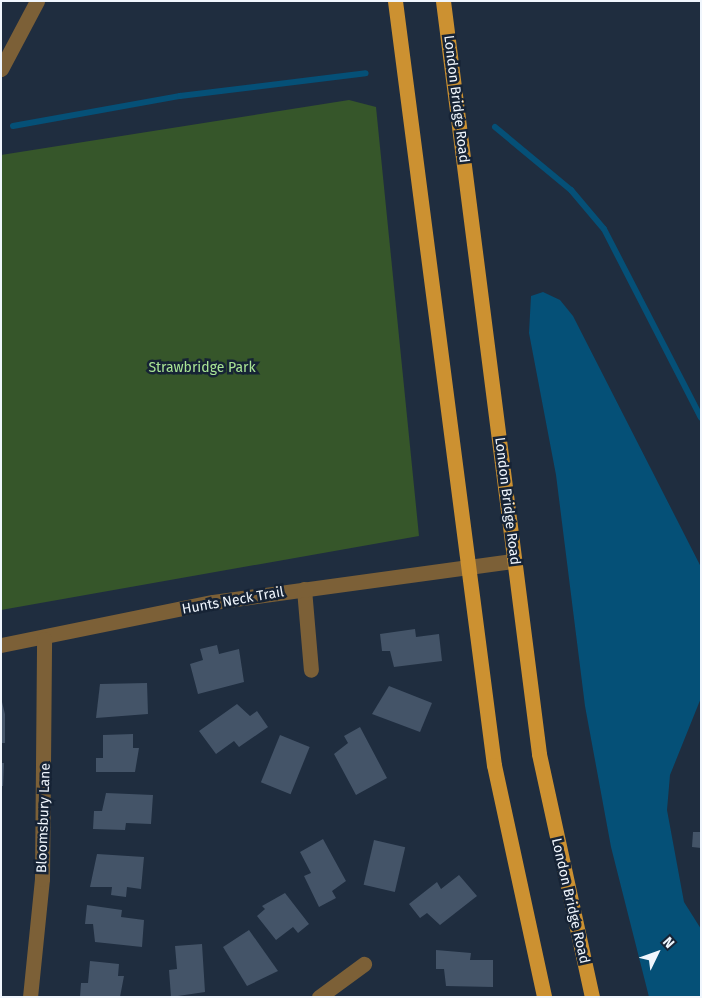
<!DOCTYPE html>
<html>
<head>
<meta charset="utf-8">
<style>
	body { margin:0 }
	#map { position:relative; width:702px; height:998px; overflow:hidden; background:#1f2d3f; font-family:"Fira Sans",sans-serif }
	div>[style] { position:absolute }
	.green>* { inset:0; background:#36562a }
	.water>* { inset:0; background:#055077 }
	.stream>* { height:6px; margin:-3px; padding:0 3px; transform-origin:3px; border-radius:3px; background:#055077 }
	.building>* { inset:0; background:#445468; transform-origin:0 0 }
	.minor>* { height:15px; margin:-7.5px; padding:0 7.5px; transform-origin:7.5px; border-radius:7.5px; background:#7c6037 }
	.major>* { height:15px; margin:-7.5px; padding:0 7.5px; transform-origin:7.5px; border-radius:7.5px; background:#cc9131 }
	span { translate:-50% -50%; white-space:nowrap; text-align:center; line-height:1.15; -webkit-text-stroke:5px #162335; paint-order:stroke }
	.street-label { font-size:14px; color:#f0f6fd }
	.park-label { font-size:14px; color:#a9e495 }
	.frame { position:absolute; inset:0; border:2px solid #f0f6fd; pointer-events:none }
	.north { position:absolute; left:632px; top:928px; width:50px; height:50px; -webkit-text-stroke:4px #162335; paint-order:stroke; rotate:48deg; font-size:14px; font-weight:700; line-height:20px; text-align:center; color:#f0f6fd }
	.north::after { content:''; display:block; margin:auto; width:18px; height:22px; background:#f0f6fd; clip-path:polygon(50% 0,100% 100%,50% 72%,0 100%) }
</style>
</head>
<body>
<div id="map">
	<div class="green">
		<div style="clip-path:polygon(349px 100px,376px 107px,419px 536px,1px 610px,1px 155px)"></div>
	</div>
	<div class="water">
		<div style="clip-path:polygon(543px 292px,560px 300px,573px 316px,701px 567px,701px 698px,670px 775px,667px 810px,684px 902px,701px 929px,701px 997px,649px 997px,611px 847px,585px 706px,556px 475px,529px 333px,531px 296px)"></div>
	</div>
	<div class="stream">
		<div style="left:13px;top:126px;width:170px;rotate:-10.2deg"></div>
		<div style="left:180px;top:96px;width:187px;rotate:-7deg"></div>
		<div style="left:495px;top:127px;width:99px;rotate:39.7deg"></div>
		<div style="left:571px;top:190px;width:51px;rotate:49.8deg"></div>
		<div style="left:604px;top:229px;width:212px;rotate:62.8deg"></div>
	</div>
	<div class="building">
		<div style="clip-path:polygon(415px 629px,416px 637px,439px 634px,442px 661px,394px 667px,390px 651px,382px 651px,380px 634px)"></div>
		<div style="clip-path:polygon(217px 645px,219px 654px,239px 649px,244px 682px,198px 694px,190px 664px,203px 660px,200px 649px)"></div>
		<div style="clip-path:polygon(147px 683px,148px 714px,96px 718px,100px 684px)"></div>
		<div style="clip-path:polygon(389px 686px,432px 703px,420px 732px,372px 714px)"></div>
		<div style="clip-path:polygon(1px 698px,5px 714px,5px 743px,1px 743px)"></div>
		<div style="clip-path:polygon(237px 704px,250px 716px,257px 711px,268px 727px,239px 747px,234px 741px,216px 754px,199px 731px)"></div>
		<div style="clip-path:polygon(360px 727px,387px 778px,356px 795px,334px 754px,348px 743px,344px 736px)"></div>
		<div style="clip-path:polygon(133px 734px,133px 748px,139px 748px,135px 772px,96px 772px,96px 758px,103px 758px,103px 735px)"></div>
		<div style="left:280px;top:735px;width:32px;height:51px;rotate:22deg"></div>
		<div style="clip-path:polygon(1px 763px,4px 763px,3px 786px,1px 786px)"></div>
		<div style="clip-path:polygon(106px 793px,153px 795px,151px 824px,126px 823px,125px 830px,93px 829px,94px 811px,102px 811px)"></div>
		<div style="clip-path:polygon(693px 832px,701px 832px,701px 848px,692px 847px)"></div>
		<div style="clip-path:polygon(323px 839px,346px 881px,332px 891px,336px 898px,319px 907px,304px 876px,311px 873px,300px 852px)"></div>
		<div style="left:374px;top:840px;width:32px;height:46px;rotate:13deg"></div>
		<div style="clip-path:polygon(97px 854px,144px 857px,141px 889px,127px 887px,126px 897px,111px 895px,112px 887px,90px 887px)"></div>
		<div style="clip-path:polygon(459px 875px,477px 896px,440px 925px,427px 913px,420px 918px,409px 904px,437px 882px,441px 889px)"></div>
		<div style="clip-path:polygon(285px 893px,309px 924px,298px 933px,293px 927px,276px 940px,257px 916px,265px 909px,262px 906px)"></div>
		<div style="clip-path:polygon(87px 905px,122px 910px,121px 917px,144px 920px,142px 947px,95px 942px,93px 924px,85px 924px)"></div>
		<div style="clip-path:polygon(249px 930px,278px 971px,247px 986px,223px 947px)"></div>
		<div style="clip-path:polygon(202px 944px,205px 992px,171px 997px,169px 970px,177px 969px,175px 946px)"></div>
		<div style="clip-path:polygon(436px 950px,471px 953px,470px 960px,493px 960px,493px 987px,446px 986px,444px 969px,436px 969px)"></div>
		<div style="clip-path:polygon(90px 961px,119px 964px,118px 976px,124px 976px,120px 997px,80px 997px,81px 983px,88px 983px)"></div>
	</div>
	<div class="minor">
		<div style="left:1px;top:69px;width:77px;rotate:-62.1deg"></div>
		<div style="left:304px;top:589px;width:81px;rotate:85.1deg"></div>
		<div style="left:1px;top:645px;width:216px;rotate:-11.5deg"></div>
		<div style="left:213px;top:602px;width:304px;rotate:-7.8deg"></div>
		<div style="left:30px;top:997px;width:119px;rotate:-84.2deg"></div>
		<div style="left:42px;top:879px;width:240px;rotate:-89.5deg"></div>
		<div style="left:319px;top:997px;width:56px;rotate:-36.3deg"></div>
	</div>
	<div class="major">
		<div style="left:395px;top:1px;width:770px;rotate:82.62deg"></div>
		<div style="left:494px;top:765px;width:237px;rotate:77.8deg"></div>
		<div style="left:443px;top:1px;width:759px;rotate:82.73deg"></div>
		<div style="left:539px;top:754px;width:249px;rotate:77.7deg"></div>
	</div>
	<div class="street-label">
		<span style="left:456px;top:99px;rotate:83deg">London Bridge Road</span>
		<span style="left:507px;top:501px;rotate:83deg">London Bridge Road</span>
		<span style="left:233px;top:601px;rotate:-10deg">Hunts Neck Trail</span>
		<span style="left:44px;top:818px;rotate:-88deg">Bloomsbury Lane</span>
		<span style="left:570px;top:901px;rotate:77deg">London Bridge Road</span>
	</div>
	<div class="park-label">
		<span style="left:202px;top:368px">Strawbridge Park</span>
	</div>
	<div class="frame"></div>
	<div class="north">N</div>
</div>
</body>
</html>
